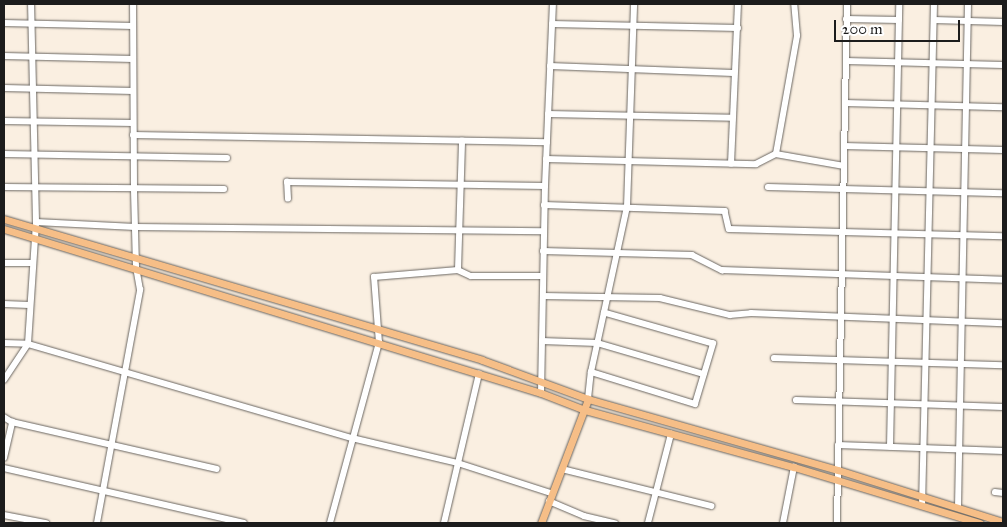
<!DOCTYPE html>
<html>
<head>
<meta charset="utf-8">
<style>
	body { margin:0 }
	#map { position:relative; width:1007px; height:527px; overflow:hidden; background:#faefe1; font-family:"IM FELL Great Primer",serif }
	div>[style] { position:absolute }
	.roads { filter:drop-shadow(0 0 1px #6a6661) drop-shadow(0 0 1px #6a6661) }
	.minor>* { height:5.5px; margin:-2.75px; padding:0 2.75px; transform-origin:2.75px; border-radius:2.75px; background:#fff }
	.major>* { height:7px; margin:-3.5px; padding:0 3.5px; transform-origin:3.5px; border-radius:3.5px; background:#f6be87 }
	span { translate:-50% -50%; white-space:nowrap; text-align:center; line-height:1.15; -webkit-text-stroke:4.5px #fff; paint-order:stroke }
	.frame { position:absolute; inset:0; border:5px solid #1c1c1c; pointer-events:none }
	.scale { position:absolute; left:834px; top:20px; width:126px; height:22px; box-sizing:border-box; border:2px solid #1c1c1c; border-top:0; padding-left:6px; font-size:15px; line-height:18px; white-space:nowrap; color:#1c1c1c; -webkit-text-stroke:4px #fff; paint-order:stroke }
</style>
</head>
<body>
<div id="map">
	<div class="roads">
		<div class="minor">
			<div style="left:846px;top:19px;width:53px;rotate:1.1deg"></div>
			<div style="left:934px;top:20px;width:69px;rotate:1.7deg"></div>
			<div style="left:4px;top:23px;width:129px;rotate:1.3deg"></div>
			<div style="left:552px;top:24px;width:186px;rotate:1.2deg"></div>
			<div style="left:4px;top:56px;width:129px;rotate:1.3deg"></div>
			<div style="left:846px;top:61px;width:157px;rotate:1.5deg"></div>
			<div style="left:550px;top:66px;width:183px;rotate:2.2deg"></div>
			<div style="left:4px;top:88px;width:129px;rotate:1.3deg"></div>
			<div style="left:845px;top:103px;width:158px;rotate:1.5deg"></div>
			<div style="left:548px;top:114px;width:184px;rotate:1.2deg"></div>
			<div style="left:4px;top:121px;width:129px;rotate:0.9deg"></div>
			<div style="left:133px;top:135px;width:414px;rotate:1deg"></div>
			<div style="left:844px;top:146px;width:159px;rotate:1.4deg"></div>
			<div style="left:4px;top:154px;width:223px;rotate:1deg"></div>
			<div style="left:776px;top:154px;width:120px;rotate:-79.9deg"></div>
			<div style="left:797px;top:36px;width:32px;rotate:-95deg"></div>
			<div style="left:546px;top:159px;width:210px;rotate:1.4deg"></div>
			<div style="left:756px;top:164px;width:22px;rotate:-27deg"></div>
			<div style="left:776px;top:154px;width:69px;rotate:10deg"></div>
			<div style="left:731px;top:164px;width:160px;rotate:-87.5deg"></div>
			<div style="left:4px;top:187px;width:220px;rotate:0.5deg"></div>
			<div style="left:768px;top:187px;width:235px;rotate:1.5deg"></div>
			<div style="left:288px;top:199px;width:17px;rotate:-93deg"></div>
			<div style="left:287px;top:182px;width:258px;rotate:0.9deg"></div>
			<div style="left:544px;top:205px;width:181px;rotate:1.9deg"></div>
			<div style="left:725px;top:211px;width:18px;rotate:77deg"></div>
			<div style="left:729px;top:229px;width:274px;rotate:1.5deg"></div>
			<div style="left:36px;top:222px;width:99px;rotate:2.9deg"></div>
			<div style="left:135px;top:227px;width:409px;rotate:0.6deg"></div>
			<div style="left:543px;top:251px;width:149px;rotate:1.5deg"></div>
			<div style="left:692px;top:255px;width:34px;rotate:27deg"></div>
			<div style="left:722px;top:270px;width:281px;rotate:2deg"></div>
			<div style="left:4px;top:263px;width:27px"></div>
			<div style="left:458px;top:270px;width:129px;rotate:-88.2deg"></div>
			<div style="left:543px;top:296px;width:117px;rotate:1deg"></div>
			<div style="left:660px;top:298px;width:72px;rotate:13.7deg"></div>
			<div style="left:730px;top:315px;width:21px;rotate:-5deg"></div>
			<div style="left:751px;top:313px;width:252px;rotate:2.3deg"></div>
			<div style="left:4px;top:304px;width:25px;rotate:2deg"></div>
			<div style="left:542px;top:341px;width:55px;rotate:2.1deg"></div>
			<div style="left:597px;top:343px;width:111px;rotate:16.2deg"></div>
			<div style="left:4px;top:343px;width:24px;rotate:2deg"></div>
			<div style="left:28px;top:344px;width:337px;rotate:16.2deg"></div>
			<div style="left:352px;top:438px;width:109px;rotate:13.3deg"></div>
			<div style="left:458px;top:463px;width:98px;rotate:17.9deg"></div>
			<div style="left:774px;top:358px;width:229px;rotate:1.8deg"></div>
			<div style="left:591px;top:372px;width:109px;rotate:17.1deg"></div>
			<div style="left:695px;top:404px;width:63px;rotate:-73.3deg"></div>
			<div style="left:713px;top:344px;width:113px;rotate:-164.1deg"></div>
			<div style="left:4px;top:380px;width:43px;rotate:-56.3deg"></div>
			<div style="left:28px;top:344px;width:122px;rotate:-86.2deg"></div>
			<div style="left:36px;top:222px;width:218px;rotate:-91.3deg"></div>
			<div style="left:541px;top:393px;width:207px;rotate:-88.9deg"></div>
			<div style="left:545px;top:186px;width:182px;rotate:-87.5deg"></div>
			<div style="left:588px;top:399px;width:27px;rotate:-84deg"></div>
			<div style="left:591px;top:372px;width:169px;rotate:-77.7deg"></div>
			<div style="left:627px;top:207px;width:203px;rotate:-88deg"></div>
			<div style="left:796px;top:400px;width:207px;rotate:1.9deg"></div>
			<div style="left:4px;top:417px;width:9px;rotate:32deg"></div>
			<div style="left:12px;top:422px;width:210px;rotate:12.9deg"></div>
			<div style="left:838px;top:445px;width:165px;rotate:2.1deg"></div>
			<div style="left:890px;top:447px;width:443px;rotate:-88.8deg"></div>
			<div style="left:4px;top:458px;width:37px;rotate:-77deg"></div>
			<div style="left:4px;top:468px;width:246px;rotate:12.9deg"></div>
			<div style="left:562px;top:469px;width:154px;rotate:13.9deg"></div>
			<div style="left:995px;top:492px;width:8px;rotate:7deg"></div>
			<div style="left:549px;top:501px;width:38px;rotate:23deg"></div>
			<div style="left:584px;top:516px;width:32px;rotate:13deg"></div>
			<div style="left:922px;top:506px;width:502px;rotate:-88.63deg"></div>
			<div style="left:958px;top:507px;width:503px;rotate:-88.86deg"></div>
			<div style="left:4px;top:515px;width:43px;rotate:10.8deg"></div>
			<div style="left:97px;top:523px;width:237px;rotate:-79.5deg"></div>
			<div style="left:140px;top:290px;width:23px;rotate:-100deg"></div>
			<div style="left:136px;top:267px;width:78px;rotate:-91.5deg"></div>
			<div style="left:134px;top:189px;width:185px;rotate:-90.3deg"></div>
			<div style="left:330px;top:523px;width:187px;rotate:-74.8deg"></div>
			<div style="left:379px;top:343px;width:66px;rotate:-94.3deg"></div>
			<div style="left:374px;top:277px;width:84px;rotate:-4.8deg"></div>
			<div style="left:458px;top:270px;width:14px;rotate:25deg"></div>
			<div style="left:471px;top:276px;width:72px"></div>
			<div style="left:444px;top:523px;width:153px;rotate:-76.8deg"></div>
			<div style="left:648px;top:523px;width:92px;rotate:-75.5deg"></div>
			<div style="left:783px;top:523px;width:57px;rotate:-78.9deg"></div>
			<div style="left:837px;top:523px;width:519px;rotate:-88.9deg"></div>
		</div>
		<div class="major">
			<div style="left:4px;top:219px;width:498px;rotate:16.4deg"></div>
			<div style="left:482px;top:360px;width:113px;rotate:20.2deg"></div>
			<div style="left:588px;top:399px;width:260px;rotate:15.9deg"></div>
			<div style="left:838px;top:470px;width:173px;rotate:17.5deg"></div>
			<div style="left:4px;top:229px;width:561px;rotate:16.98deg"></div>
			<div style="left:541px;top:393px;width:47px;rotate:21.1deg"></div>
			<div style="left:585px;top:410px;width:217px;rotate:15.3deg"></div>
			<div style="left:794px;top:467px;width:194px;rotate:16.8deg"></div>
			<div style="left:541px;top:523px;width:133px;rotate:-69.2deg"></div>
		</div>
	</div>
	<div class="frame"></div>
	<div class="scale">200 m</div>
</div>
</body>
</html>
